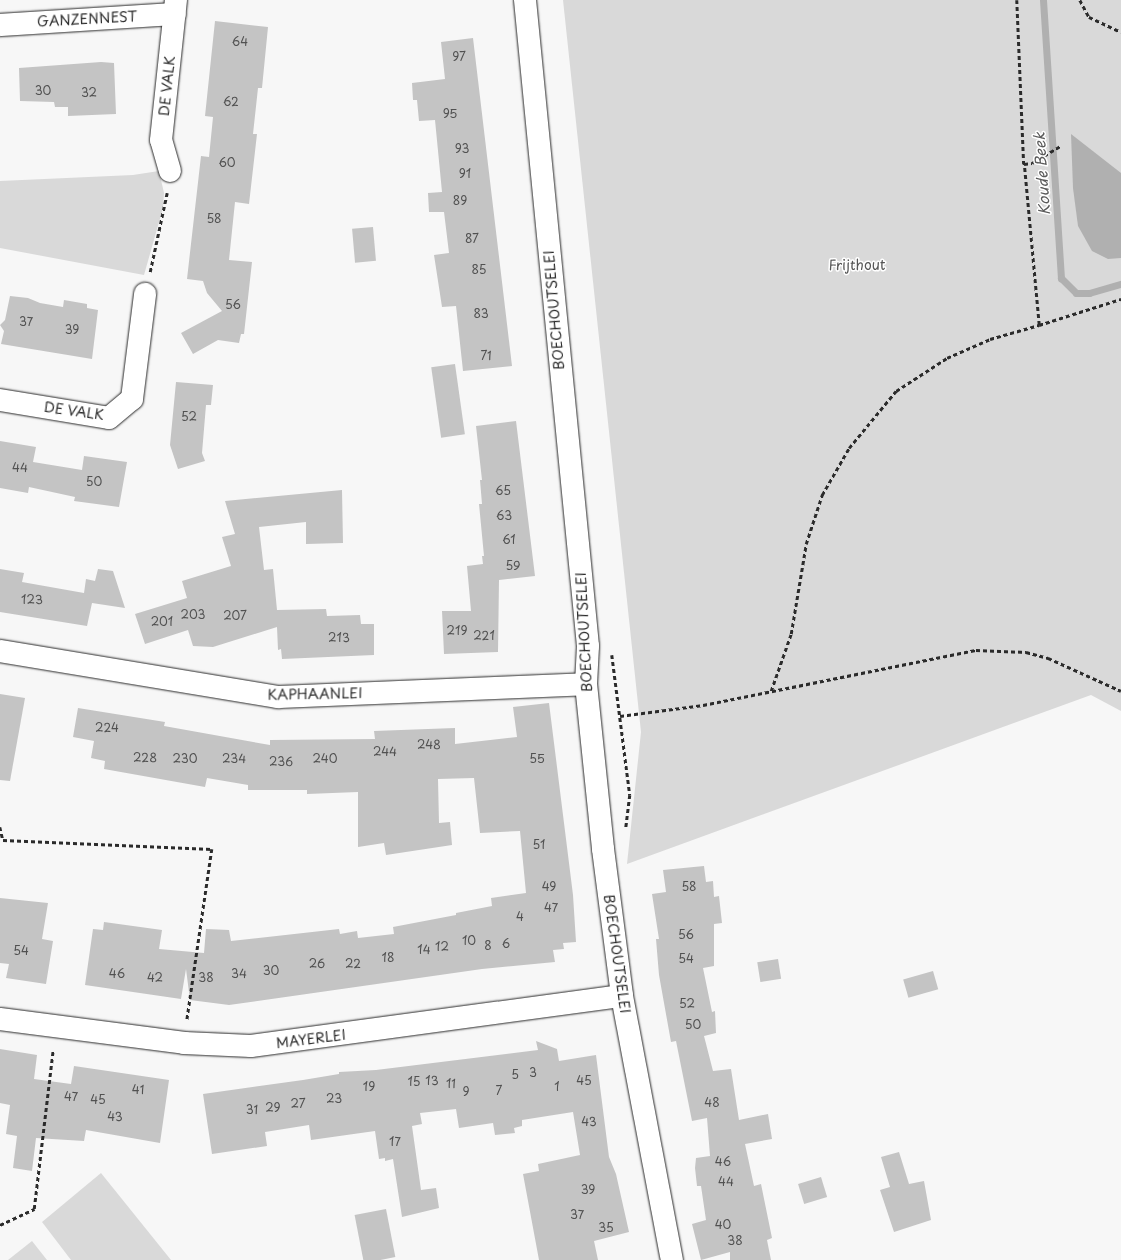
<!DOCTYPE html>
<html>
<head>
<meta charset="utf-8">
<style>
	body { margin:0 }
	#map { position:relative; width:1121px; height:1260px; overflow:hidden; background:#f7f7f7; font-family:"Playpen Sans",sans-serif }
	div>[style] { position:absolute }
	.green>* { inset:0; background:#d9d9d9 }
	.water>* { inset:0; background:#b0b0b0 }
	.stream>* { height:7px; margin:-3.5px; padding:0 3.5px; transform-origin:3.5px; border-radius:3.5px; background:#b0b0b0 }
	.building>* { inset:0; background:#c4c4c4; transform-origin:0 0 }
	.path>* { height:2.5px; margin-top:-1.25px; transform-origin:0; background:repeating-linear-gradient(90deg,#2b2b2b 0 4px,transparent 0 7px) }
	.roads { filter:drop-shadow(0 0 1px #2b2b2b) drop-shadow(0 0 1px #2b2b2b) }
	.street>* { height:22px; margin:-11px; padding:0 11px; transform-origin:11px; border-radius:11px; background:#fff }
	span { translate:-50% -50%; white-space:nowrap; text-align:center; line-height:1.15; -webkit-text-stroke:3px #fff; paint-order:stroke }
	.number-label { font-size:12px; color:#515151 }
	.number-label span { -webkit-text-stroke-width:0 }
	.street-label { font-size:14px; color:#2b2b2b }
	.park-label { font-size:14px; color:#565656 }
	.water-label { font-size:15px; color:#5a5a5a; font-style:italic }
</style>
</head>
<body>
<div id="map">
	<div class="green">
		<div style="clip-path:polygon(563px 0,1121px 0,1121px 711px,1091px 695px,627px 864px,641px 732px)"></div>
		<div style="clip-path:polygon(159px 171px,164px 193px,163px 208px,144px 275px,0 248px,0 181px,133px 175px)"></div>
		<div style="clip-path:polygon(101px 1173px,171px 1260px,71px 1260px,42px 1222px)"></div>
		<div style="clip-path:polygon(32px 1241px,47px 1260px,8px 1260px)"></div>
	</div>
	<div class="water">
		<div style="clip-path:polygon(1071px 134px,1121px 173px,1121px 258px,1108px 259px,1092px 251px,1078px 226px,1073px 188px)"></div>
	</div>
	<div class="stream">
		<div style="left:1043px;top:0;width:279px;rotate:86.3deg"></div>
		<div style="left:1061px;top:278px;width:21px;rotate:45deg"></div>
		<div style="left:1076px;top:293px;width:13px"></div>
		<div style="left:1089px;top:293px;width:33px;rotate:-16deg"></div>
	</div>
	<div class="building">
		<div style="clip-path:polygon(215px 21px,268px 27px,262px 88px,258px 88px,253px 134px,257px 134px,249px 204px,235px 202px,229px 260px,252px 262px,244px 334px,241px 334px,239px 343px,218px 340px,193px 354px,181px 333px,222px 311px,207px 293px,203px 281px,187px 279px,201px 156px,209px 157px,213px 117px,205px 116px)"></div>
		<div style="clip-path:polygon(473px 38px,512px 366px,463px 371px,456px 306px,442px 307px,434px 255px,449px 253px,444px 212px,429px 212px,428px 193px,442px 192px,435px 120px,419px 121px,417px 100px,413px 100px,412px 83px,445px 79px,441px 42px)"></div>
		<div style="clip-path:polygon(101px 62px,114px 63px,116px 114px,68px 116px,68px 107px,55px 107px,54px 102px,20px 101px,19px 68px)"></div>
		<div style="left:373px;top:227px;width:34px;height:21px;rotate:85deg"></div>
		<div style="clip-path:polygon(10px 296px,28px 298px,40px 303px,63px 307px,64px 300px,87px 304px,87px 308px,98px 310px,92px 359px,1px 344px,4px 331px,0 325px,5px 320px)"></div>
		<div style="left:455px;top:364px;width:71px;height:24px;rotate:82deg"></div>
		<div style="clip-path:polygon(176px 382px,213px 385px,211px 405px,206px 405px,202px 453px,205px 461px,178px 469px,170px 445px)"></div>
		<div style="clip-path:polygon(516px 421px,535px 576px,499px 580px,498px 652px,444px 654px,442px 611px,471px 611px,467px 566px,483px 564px,482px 556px,484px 556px,479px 504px,482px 504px,480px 480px,482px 480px,476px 426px)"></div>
		<div style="clip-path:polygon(0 441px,36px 447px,33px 462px,82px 470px,84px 456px,127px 462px,119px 507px,74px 501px,75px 497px,29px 487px,28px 493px,0 488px)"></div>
		<div style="clip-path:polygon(342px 490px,343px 543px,306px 544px,306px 522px,259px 527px,264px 570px,273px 569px,277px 610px,326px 609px,327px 616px,360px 615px,361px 624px,374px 624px,374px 655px,282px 659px,281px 649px,278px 650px,277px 627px,213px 647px,193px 646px,188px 630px,145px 644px,135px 614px,187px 598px,182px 581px,231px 566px,222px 537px,235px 534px,225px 501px)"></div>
		<div style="clip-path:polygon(0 569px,24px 573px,22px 582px,84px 593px,86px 579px,95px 581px,98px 569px,113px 571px,125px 608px,92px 603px,87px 626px,0 612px)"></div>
		<div style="clip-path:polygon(0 694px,25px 698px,10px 781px,0 780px)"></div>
		<div style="clip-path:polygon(549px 703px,573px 895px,576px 942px,563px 943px,564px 949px,553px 950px,555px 962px,482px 969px,229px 1005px,190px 1000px,186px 969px,181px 999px,85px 985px,93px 929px,103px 930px,104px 922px,162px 930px,159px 949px,204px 953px,206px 929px,229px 930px,231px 941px,339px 929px,340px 934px,357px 931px,358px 938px,394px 934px,393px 927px,456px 915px,456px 913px,492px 906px,491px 898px,526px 893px,520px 831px,480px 833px,474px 778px,438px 779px,439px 823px,450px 822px,452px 845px,386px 855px,384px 843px,358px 847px,358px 792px,307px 794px,307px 790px,248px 790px,248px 785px,207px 778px,205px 787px,104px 769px,105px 761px,91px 758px,94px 741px,73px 737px,78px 708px,165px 722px,164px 726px,270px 745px,270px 740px,375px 739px,374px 731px,455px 728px,455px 744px,517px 737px,513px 707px)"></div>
		<div style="clip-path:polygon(704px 866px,706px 882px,713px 881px,714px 897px,719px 896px,722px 923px,714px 924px,714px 966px,703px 968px,712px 1012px,715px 1011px,716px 1033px,704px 1036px,713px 1071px,731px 1069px,739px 1120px,768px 1114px,772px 1139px,745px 1144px,754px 1186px,761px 1184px,772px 1238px,767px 1240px,771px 1260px,730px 1260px,730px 1252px,701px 1260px,692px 1224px,706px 1220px,701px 1186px,697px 1186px,695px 1168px,696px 1158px,710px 1156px,707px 1118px,692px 1121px,676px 1041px,671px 1042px,659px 975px,656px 939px,659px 939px,652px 894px,666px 892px,663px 870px)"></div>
		<div style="clip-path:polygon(0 898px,48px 903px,42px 939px,53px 941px,46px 984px,6px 978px,9px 964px,0 963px)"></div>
		<div style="left:778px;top:959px;width:20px;height:21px;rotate:81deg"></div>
		<div style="left:933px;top:971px;width:19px;height:31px;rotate:74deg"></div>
		<div style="clip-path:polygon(536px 1041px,557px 1049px,559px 1061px,596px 1055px,609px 1157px,616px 1174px,629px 1232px,594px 1241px,598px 1260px,539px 1260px,523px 1174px,539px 1171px,538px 1164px,580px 1155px,573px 1112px,522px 1120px,522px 1126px,514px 1128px,515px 1133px,495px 1135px,493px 1123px,459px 1128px,456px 1109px,420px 1113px,422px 1124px,412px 1126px,421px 1190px,436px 1188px,439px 1208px,402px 1217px,393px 1159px,385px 1161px,385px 1158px,379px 1159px,375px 1131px,311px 1140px,309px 1125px,265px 1132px,267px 1146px,212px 1154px,203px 1094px,303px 1080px,339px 1074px,339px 1072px,376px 1070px,538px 1050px)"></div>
		<div style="clip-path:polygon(0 1049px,37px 1055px,34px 1079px,71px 1084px,74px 1066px,169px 1080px,160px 1143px,86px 1130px,84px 1141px,36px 1138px,32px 1171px,13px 1168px,17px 1136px,6px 1134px,10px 1105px,0 1103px)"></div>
		<div style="clip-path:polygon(899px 1152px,909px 1184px,924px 1181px,931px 1220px,894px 1232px,880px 1190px,890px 1187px,881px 1157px)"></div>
		<div style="left:821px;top:1177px;width:21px;height:24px;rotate:73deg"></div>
		<div style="left:386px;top:1209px;width:49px;height:32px;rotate:79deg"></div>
	</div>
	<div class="path">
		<div style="left:1017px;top:0;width:164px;rotate:87.6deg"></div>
		<div style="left:1080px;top:0;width:19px;rotate:62deg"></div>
		<div style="left:1089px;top:17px;width:35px;rotate:25deg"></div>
		<div style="left:150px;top:272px;width:81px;rotate:-77.9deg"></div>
		<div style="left:1039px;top:325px;width:86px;rotate:-17.6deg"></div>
		<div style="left:612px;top:655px;width:141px;rotate:82.7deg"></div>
		<div style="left:630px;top:795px;width:34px;rotate:97deg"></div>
		<div style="left:771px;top:691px;width:60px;rotate:-70.7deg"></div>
		<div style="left:791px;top:634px;width:91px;rotate:-80.5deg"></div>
		<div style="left:806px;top:544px;width:52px;rotate:-71.9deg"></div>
		<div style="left:822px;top:495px;width:54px;rotate:-60.1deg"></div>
		<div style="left:849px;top:448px;width:74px;rotate:-50.5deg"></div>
		<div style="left:896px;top:391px;width:61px;rotate:-32.9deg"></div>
		<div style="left:947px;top:358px;width:47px;rotate:-23.8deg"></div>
		<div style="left:990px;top:339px;width:51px;rotate:-15.9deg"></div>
		<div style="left:1039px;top:325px;width:162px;rotate:-95.3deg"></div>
		<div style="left:1024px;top:164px;width:8px;rotate:-7deg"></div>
		<div style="left:1032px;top:163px;width:33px;rotate:-31deg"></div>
		<div style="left:620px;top:716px;width:84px;rotate:-7.5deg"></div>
		<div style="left:703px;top:705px;width:278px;rotate:-11.4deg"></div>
		<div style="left:976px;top:650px;width:50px;rotate:2.3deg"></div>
		<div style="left:1026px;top:652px;width:23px;rotate:15deg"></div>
		<div style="left:1048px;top:658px;width:80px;rotate:24.3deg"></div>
		<div style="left:0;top:827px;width:13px;rotate:77deg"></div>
		<div style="left:3px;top:840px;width:209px;rotate:2.5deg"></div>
		<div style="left:212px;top:849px;width:174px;rotate:98.3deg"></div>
		<div style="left:0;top:1225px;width:38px;rotate:-25deg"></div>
		<div style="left:34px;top:1209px;width:160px;rotate:-83.2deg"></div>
	</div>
	<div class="roads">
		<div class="street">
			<div style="left:525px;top:0;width:649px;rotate:84.43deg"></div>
			<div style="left:588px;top:646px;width:38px;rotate:93deg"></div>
			<div style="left:586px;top:684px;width:166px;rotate:84.1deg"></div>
			<div style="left:603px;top:849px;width:148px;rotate:82.6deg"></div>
			<div style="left:622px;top:996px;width:269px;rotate:79.3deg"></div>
			<div style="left:0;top:25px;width:175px;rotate:-3.6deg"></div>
			<div style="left:170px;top:171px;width:32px;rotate:-106deg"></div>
			<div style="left:161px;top:140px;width:141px;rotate:-83.9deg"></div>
			<div style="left:0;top:400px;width:110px;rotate:9.4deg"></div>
			<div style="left:109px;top:418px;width:30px;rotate:-40deg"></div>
			<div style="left:132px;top:399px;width:106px;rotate:-82.9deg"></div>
			<div style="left:0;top:651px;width:282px;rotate:9.4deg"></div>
			<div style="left:278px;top:697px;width:308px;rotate:-2.4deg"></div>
			<div style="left:0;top:1019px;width:186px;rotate:7.4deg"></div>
			<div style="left:184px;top:1043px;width:67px;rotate:2.6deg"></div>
			<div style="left:251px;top:1046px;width:374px;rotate:-7.7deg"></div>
		</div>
	</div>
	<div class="number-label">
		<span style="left:240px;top:42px">64</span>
		<span style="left:459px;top:57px">97</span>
		<span style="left:43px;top:91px">30</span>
		<span style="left:89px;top:93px">32</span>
		<span style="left:231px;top:102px">62</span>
		<span style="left:450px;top:114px">95</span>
		<span style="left:462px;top:149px">93</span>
		<span style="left:227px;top:163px">60</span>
		<span style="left:465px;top:174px">91</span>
		<span style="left:460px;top:201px">89</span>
		<span style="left:214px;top:219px">58</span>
		<span style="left:472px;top:239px">87</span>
		<span style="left:479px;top:270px">85</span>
		<span style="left:233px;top:305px">56</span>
		<span style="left:481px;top:314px">83</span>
		<span style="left:26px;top:322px">37</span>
		<span style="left:72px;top:330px">39</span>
		<span style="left:486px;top:356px">71</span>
		<span style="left:189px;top:417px">52</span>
		<span style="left:20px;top:468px">44</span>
		<span style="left:94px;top:482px">50</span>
		<span style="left:503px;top:491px">65</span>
		<span style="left:504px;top:516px">63</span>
		<span style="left:509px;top:540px">61</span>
		<span style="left:513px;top:566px">59</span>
		<span style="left:32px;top:600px">123</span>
		<span style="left:193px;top:615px">203</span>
		<span style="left:235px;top:616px">207</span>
		<span style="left:162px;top:622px">201</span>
		<span style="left:457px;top:631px">219</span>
		<span style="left:484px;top:636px">221</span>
		<span style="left:339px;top:638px">213</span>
		<span style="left:107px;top:728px">224</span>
		<span style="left:429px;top:745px">248</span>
		<span style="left:385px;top:752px">244</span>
		<span style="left:145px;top:758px">228</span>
		<span style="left:185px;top:759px">230</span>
		<span style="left:234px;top:759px">234</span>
		<span style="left:325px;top:759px">240</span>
		<span style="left:537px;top:759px">55</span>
		<span style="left:281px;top:762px">236</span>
		<span style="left:539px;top:845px">51</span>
		<span style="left:549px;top:887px">49</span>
		<span style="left:689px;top:887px">58</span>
		<span style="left:551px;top:908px">47</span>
		<span style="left:520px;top:917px">4</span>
		<span style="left:686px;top:935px">56</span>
		<span style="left:469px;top:941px">10</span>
		<span style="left:506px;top:944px">6</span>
		<span style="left:488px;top:946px">8</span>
		<span style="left:442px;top:947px">12</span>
		<span style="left:424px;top:950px">14</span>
		<span style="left:21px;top:951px">54</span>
		<span style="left:388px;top:958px">18</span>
		<span style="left:686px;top:959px">54</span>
		<span style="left:317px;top:964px">26</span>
		<span style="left:353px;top:964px">22</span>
		<span style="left:271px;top:971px">30</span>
		<span style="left:117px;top:974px">46</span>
		<span style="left:239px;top:974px">34</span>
		<span style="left:155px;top:978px">42</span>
		<span style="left:206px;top:978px">38</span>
		<span style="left:687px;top:1004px">52</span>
		<span style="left:693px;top:1025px">50</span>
		<span style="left:533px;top:1073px">3</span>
		<span style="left:515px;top:1075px">5</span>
		<span style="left:432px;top:1081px">13</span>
		<span style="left:584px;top:1081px">45</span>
		<span style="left:414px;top:1082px">15</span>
		<span style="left:451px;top:1084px">11</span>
		<span style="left:369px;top:1087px">19</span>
		<span style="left:557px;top:1087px">1</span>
		<span style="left:138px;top:1090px">41</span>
		<span style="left:499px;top:1091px">7</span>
		<span style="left:466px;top:1092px">9</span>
		<span style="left:71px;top:1097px">47</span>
		<span style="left:334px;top:1099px">23</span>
		<span style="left:98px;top:1100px">45</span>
		<span style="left:712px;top:1103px">48</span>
		<span style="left:298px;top:1104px">27</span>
		<span style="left:273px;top:1108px">29</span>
		<span style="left:252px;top:1110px">31</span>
		<span style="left:115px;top:1117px">43</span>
		<span style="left:589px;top:1122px">43</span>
		<span style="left:395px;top:1142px">17</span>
		<span style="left:723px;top:1162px">46</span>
		<span style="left:726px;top:1182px">44</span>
		<span style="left:588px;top:1190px">39</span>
		<span style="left:577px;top:1215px">37</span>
		<span style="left:723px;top:1225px">40</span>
		<span style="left:606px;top:1228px">35</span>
		<span style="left:735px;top:1241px">38</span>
	</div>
	<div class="street-label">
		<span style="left:87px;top:19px;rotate:-3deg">GANZENNEST</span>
		<span style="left:167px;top:86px;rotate:-84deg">DE VALK</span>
		<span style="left:554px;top:310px;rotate:-95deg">BOECHOUTSELEI</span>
		<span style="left:74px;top:411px;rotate:8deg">DE VALK</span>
		<span style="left:584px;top:632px;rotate:-93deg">BOECHOUTSELEI</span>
		<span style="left:315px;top:694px;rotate:-1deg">KAPHAANLEI</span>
		<span style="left:617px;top:954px;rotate:82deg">BOECHOUTSELEI</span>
		<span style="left:311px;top:1039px;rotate:-7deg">MAYERLEI</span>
	</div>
	<div class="park-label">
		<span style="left:857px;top:265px">Frijthout</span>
	</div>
	<div class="water-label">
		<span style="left:1041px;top:174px;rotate:-94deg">Koude Beek</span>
	</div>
</div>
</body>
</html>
